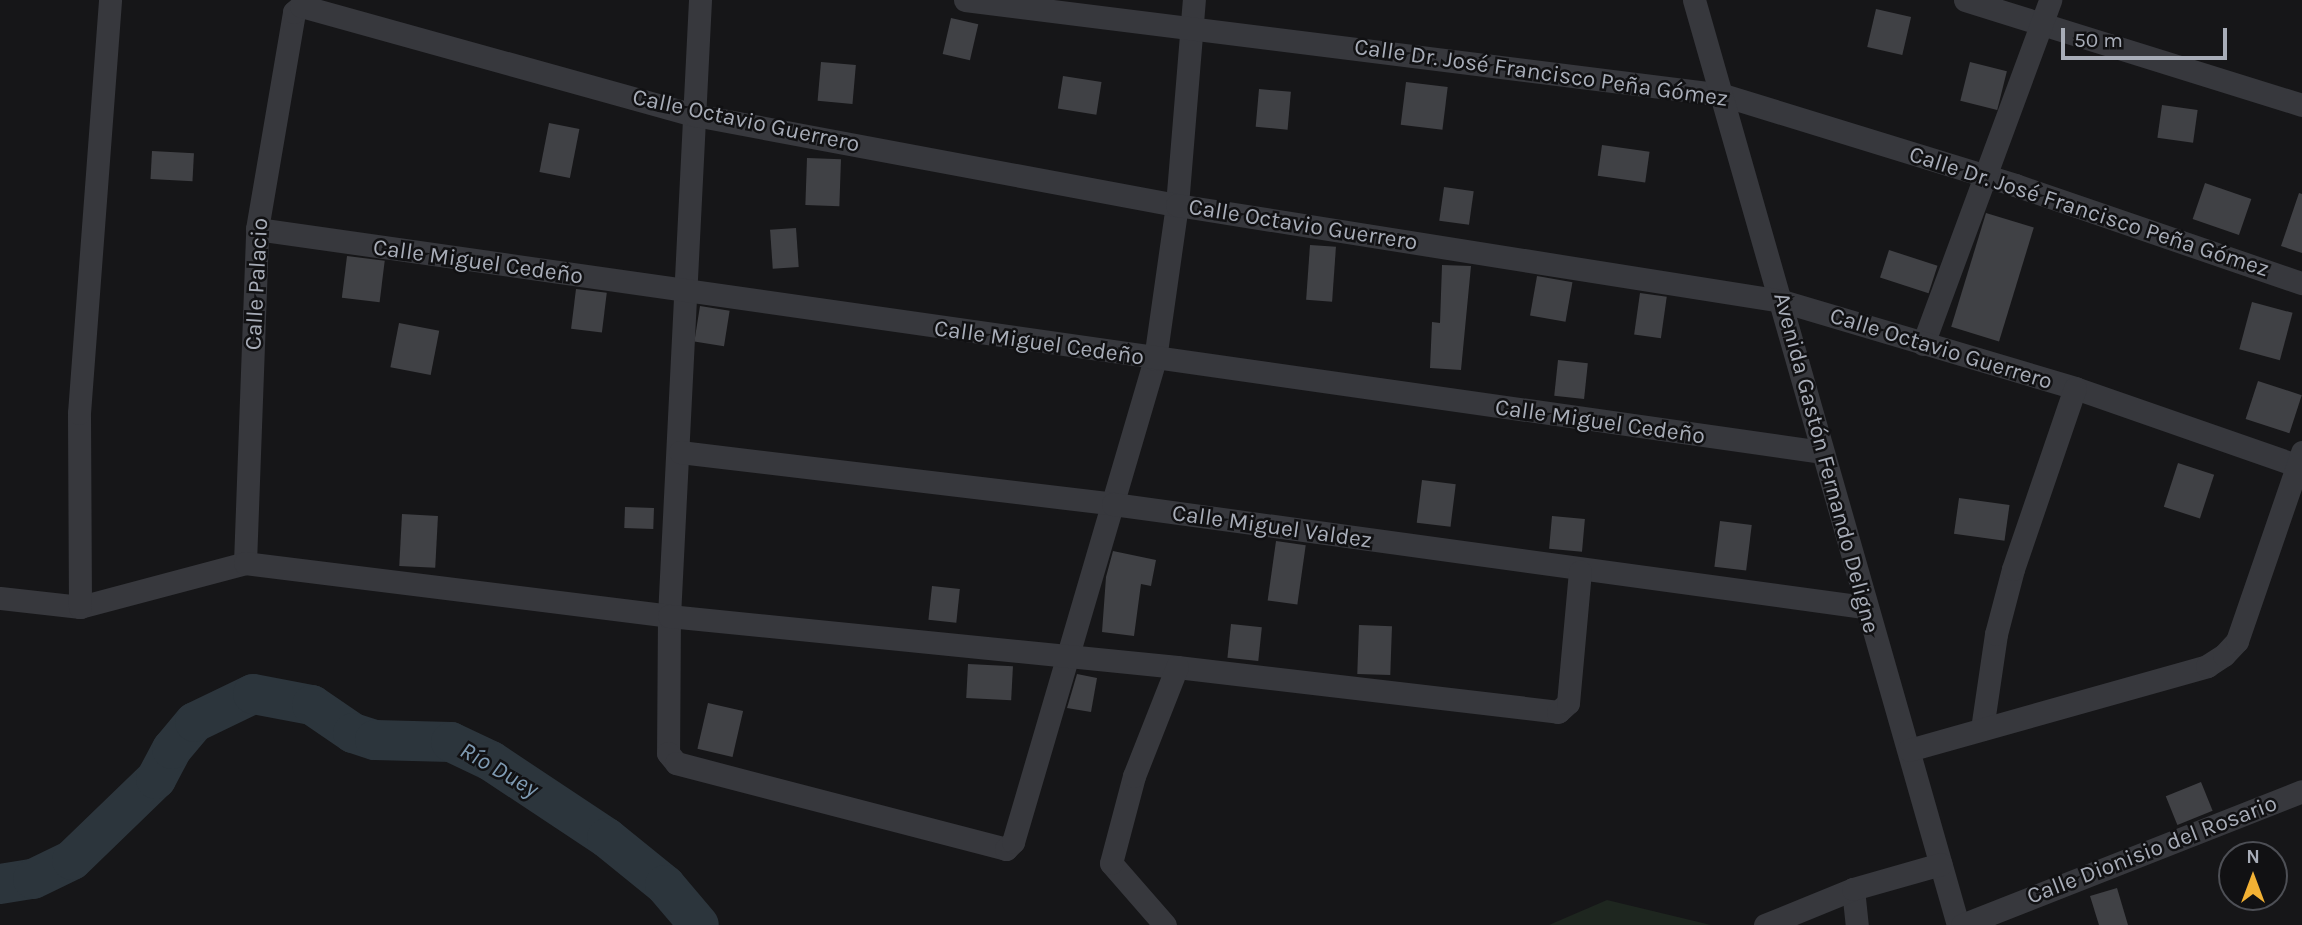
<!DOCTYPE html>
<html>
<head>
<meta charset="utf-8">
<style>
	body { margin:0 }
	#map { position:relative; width:2302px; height:925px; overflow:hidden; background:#161618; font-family:Karla,sans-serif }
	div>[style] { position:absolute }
	.green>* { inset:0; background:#1e261f }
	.river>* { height:40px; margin:-20px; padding:0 20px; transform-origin:20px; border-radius:20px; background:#2c353c }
	.building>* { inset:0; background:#404145; transform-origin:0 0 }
	.minor>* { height:23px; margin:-11.5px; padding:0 11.5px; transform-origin:11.5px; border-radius:11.5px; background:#37383d }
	span { translate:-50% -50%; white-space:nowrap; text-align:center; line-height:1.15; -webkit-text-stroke:5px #111113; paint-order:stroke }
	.street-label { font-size:23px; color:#a8adb8 }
	.water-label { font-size:24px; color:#7f9bb3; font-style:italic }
	.north { position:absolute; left:2218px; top:841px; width:70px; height:70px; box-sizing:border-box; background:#111113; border:2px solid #4d4f55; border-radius:50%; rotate:0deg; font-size:19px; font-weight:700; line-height:28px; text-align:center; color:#a8adb8 }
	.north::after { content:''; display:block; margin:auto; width:24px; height:32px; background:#f2b134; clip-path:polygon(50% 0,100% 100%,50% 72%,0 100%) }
	.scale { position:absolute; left:2061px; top:28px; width:166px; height:32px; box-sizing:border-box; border:4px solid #a8adb8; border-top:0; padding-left:9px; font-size:21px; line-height:24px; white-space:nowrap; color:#a8adb8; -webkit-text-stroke:5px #111113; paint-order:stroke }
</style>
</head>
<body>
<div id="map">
	<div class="green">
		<div style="clip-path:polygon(1607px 900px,1711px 925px,1549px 925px)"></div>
	</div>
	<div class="river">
		<div style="left:0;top:884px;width:33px;rotate:-9deg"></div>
		<div style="left:33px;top:879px;width:43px;rotate:-26deg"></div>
		<div style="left:72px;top:860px;width:117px;rotate:-44deg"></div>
		<div style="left:156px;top:779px;width:34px;rotate:-62deg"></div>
		<div style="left:172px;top:749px;width:35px;rotate:-50deg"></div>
		<div style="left:195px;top:722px;width:64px;rotate:-25.8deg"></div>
		<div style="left:253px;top:694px;width:60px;rotate:10.6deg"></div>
		<div style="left:312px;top:705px;width:50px;rotate:34.3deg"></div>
		<div style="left:353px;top:733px;width:23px;rotate:18deg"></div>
		<div style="left:375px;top:740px;width:76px;rotate:1.5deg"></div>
		<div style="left:451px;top:742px;width:44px;rotate:25.4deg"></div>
		<div style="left:491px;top:761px;width:139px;rotate:33.6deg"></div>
		<div style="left:607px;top:838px;width:75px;rotate:39deg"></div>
		<div style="left:665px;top:885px;width:52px;rotate:49.6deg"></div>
	</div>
	<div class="building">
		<div style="left:1876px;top:9px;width:36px;height:39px;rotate:13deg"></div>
		<div style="left:951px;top:18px;width:28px;height:37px;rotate:13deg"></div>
		<div style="left:821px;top:62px;width:35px;height:39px;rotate:5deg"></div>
		<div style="left:1970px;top:62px;width:38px;height:40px;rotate:14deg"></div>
		<div style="left:1063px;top:76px;width:39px;height:33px;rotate:9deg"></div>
		<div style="left:1406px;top:82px;width:42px;height:43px;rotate:7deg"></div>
		<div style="left:1259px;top:89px;width:32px;height:38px;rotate:5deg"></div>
		<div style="left:2162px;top:105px;width:36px;height:33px;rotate:8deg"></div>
		<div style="left:549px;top:123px;width:31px;height:50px;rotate:11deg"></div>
		<div style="left:1602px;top:145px;width:48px;height:31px;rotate:8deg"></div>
		<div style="left:152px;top:151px;width:42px;height:28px;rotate:3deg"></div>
		<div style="left:807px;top:158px;width:34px;height:47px;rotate:2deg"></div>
		<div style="left:2205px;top:183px;width:49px;height:38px;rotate:19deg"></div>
		<div style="left:1444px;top:187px;width:30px;height:34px;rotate:8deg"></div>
		<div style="clip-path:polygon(2299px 193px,2302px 194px,2302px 253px,2281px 246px)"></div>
		<div style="left:1986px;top:213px;width:50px;height:119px;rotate:17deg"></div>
		<div style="left:796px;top:228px;width:39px;height:26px;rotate:86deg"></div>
		<div style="left:1310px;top:245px;width:26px;height:55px;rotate:4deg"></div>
		<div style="left:1889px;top:250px;width:51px;height:29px;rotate:18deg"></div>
		<div style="left:347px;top:256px;width:38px;height:42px;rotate:7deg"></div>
		<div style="clip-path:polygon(1442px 265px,1471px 266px,1461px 370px,1430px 368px,1432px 322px,1440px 323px)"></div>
		<div style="left:1537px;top:276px;width:36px;height:40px;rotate:10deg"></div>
		<div style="left:576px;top:289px;width:31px;height:40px;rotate:7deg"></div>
		<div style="left:1640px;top:293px;width:27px;height:42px;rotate:8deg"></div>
		<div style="left:2252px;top:302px;width:42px;height:49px;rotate:15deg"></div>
		<div style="left:700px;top:306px;width:30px;height:36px;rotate:9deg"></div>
		<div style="left:399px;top:323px;width:41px;height:45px;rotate:11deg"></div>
		<div style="left:1558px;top:360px;width:30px;height:36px;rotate:6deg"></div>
		<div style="left:2258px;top:381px;width:46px;height:40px;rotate:18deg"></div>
		<div style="left:2178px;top:463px;width:38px;height:46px;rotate:18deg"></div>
		<div style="left:1422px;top:480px;width:34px;height:43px;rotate:7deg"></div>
		<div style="left:1959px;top:498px;width:51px;height:36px;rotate:8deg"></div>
		<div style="left:625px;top:507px;width:29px;height:21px;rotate:2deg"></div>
		<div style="left:402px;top:514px;width:36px;height:52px;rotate:3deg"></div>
		<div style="left:1552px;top:516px;width:33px;height:33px;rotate:5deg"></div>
		<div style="left:1720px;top:521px;width:32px;height:46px;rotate:7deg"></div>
		<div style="left:1276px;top:541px;width:30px;height:60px;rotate:8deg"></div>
		<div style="clip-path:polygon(1113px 551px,1156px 560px,1151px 586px,1141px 584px,1134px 636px,1102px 632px,1106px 577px)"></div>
		<div style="left:932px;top:586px;width:28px;height:34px;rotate:6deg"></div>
		<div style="left:1231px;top:624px;width:31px;height:34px;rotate:6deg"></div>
		<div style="left:1359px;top:625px;width:33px;height:49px;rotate:2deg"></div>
		<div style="left:968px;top:664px;width:45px;height:34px;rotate:3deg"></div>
		<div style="clip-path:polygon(1077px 674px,1097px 678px,1091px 712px,1067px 708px)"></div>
		<div style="left:708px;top:703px;width:36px;height:47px;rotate:13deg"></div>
		<div style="left:2201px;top:782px;width:31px;height:38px;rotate:68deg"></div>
		<div style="clip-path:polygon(2117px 888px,2128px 925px,2099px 925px,2090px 896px)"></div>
	</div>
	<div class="minor">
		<div style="left:700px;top:0;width:617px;rotate:92.88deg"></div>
		<div style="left:669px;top:616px;width:137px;rotate:90.4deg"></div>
		<div style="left:668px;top:753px;width:13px;rotate:51deg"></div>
		<div style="left:676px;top:763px;width:341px;rotate:14.6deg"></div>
		<div style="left:1006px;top:849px;width:10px;rotate:-45deg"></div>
		<div style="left:1013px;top:842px;width:503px;rotate:-73.62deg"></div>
		<div style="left:1155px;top:359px;width:156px;rotate:-81.9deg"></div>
		<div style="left:1177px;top:205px;width:206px;rotate:-85.3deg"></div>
		<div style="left:965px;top:0;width:764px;rotate:7.14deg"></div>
		<div style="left:1723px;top:95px;width:306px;rotate:17.1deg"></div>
		<div style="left:2015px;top:185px;width:303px;rotate:18.9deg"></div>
		<div style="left:1694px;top:0;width:962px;rotate:74.07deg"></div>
		<div style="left:1965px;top:0;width:353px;rotate:17.3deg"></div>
		<div style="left:257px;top:229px;width:1580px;rotate:8.11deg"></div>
		<div style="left:1923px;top:344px;width:367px;rotate:-69.7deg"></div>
		<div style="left:680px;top:452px;width:436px;rotate:6.8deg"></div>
		<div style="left:1113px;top:504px;width:758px;rotate:7.81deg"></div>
		<div style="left:245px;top:563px;width:334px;rotate:-87.9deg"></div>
		<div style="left:257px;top:229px;width:220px;rotate:-80.3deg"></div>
		<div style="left:294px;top:12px;width:9px;rotate:-41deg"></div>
		<div style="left:301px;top:6px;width:409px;rotate:15.5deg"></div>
		<div style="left:695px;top:115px;width:490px;rotate:10.6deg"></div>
		<div style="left:1177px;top:205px;width:613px;rotate:9.02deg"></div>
		<div style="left:1782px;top:301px;width:306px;rotate:16.5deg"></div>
		<div style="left:2075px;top:388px;width:240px;rotate:19.2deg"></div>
		<div style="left:0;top:598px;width:81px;rotate:6.4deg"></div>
		<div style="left:80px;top:607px;width:171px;rotate:-14.9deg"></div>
		<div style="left:245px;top:563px;width:427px;rotate:7.1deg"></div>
		<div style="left:669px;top:616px;width:511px;rotate:5.73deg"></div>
		<div style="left:1177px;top:667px;width:384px;rotate:6.7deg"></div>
		<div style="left:1558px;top:712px;width:13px;rotate:-42deg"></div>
		<div style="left:1568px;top:703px;width:132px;rotate:-84.8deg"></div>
		<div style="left:80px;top:607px;width:194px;rotate:-90.3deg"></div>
		<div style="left:79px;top:413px;width:414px;rotate:-85.7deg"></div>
		<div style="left:1982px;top:729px;width:96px;rotate:-81.6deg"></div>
		<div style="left:1996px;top:634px;width:67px;rotate:-75.3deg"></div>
		<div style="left:2013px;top:569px;width:191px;rotate:-71.1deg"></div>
		<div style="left:1909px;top:750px;width:310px;rotate:-15.7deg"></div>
		<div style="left:2207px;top:666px;width:20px;rotate:-33deg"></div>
		<div style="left:2224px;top:655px;width:19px;rotate:-47deg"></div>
		<div style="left:2237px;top:641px;width:200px;rotate:-71deg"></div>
		<div style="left:1853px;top:889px;width:36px;rotate:84deg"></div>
		<div style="left:1165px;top:925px;width:82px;rotate:-131.1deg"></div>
		<div style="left:1111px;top:863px;width:90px;rotate:-75.2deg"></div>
		<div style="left:1134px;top:776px;width:117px;rotate:-68.5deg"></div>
		<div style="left:1765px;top:925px;width:95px;rotate:-22.2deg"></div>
		<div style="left:1853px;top:889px;width:91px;rotate:-15.9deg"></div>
		<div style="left:1962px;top:925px;width:365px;rotate:-21.5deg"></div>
	</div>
	<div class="street-label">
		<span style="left:1541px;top:73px;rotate:8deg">Calle Dr. José Francisco Peña Gómez</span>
		<span style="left:746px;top:121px;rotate:12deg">Calle Octavio Guerrero</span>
		<span style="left:2089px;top:212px;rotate:18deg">Calle Dr. José Francisco Peña Gómez</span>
		<span style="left:1303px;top:225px;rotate:9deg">Calle Octavio Guerrero</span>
		<span style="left:478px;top:262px;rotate:8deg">Calle Miguel Cedeño</span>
		<span style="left:257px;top:284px;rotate:-87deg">Calle Palacio</span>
		<span style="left:1039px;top:343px;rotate:8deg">Calle Miguel Cedeño</span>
		<span style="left:1941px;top:349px;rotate:17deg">Calle Octavio Guerrero</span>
		<span style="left:1600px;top:422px;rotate:8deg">Calle Miguel Cedeño</span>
		<span style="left:1826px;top:463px;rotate:75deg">Avenida Gastón Fernando Deligne</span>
		<span style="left:1272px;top:527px;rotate:8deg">Calle Miguel Valdez</span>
		<span style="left:2152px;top:850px;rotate:-21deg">Calle Dionisio del Rosario</span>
	</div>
	<div class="water-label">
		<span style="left:499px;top:770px;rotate:30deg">Río Duey</span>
	</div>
	<div class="north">N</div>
	<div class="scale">50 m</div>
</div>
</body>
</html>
